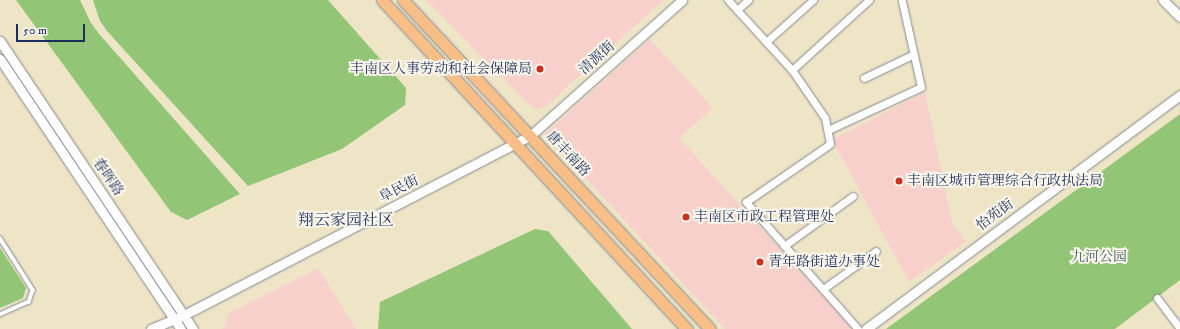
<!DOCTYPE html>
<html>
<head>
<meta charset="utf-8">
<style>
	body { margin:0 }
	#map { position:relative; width:1180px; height:329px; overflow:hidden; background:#eee5c7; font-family:"IM FELL DW Pica","Noto Serif SC",serif }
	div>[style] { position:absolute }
	.built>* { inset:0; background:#f7d0cb }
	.green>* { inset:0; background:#92c575 }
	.roads { filter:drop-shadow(0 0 1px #848a92) drop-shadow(0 0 1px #848a92) }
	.service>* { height:3.5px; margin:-1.75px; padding:0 1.75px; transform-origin:1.75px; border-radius:1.75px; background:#fff }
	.minor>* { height:7px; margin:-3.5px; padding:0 3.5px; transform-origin:3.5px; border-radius:3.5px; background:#fff }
	.tertiary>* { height:9px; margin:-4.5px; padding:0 4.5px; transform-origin:4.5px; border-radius:4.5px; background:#fff }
	.primary>* { height:11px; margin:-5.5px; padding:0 5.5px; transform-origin:5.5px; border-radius:5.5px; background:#f7be88 }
	.dots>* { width:11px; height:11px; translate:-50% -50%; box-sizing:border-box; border:2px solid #fbf7ec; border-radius:50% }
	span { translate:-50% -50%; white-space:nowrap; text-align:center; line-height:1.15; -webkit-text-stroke:4px #fbf7ec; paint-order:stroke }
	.street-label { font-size:14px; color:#1b2f5e }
	.poi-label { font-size:14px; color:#1b2f5e }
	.right { translate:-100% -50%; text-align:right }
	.left { translate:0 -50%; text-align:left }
	.park-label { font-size:14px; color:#3f5c65 }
	.quarter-label { font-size:16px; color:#1b2f5e }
	.scale { position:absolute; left:16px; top:24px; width:69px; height:18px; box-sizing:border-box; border:2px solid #1b2f5e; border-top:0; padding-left:5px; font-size:12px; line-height:14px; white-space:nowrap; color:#1b2f5e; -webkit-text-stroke:3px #fbf7ec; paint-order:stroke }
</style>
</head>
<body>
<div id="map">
	<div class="built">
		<div style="clip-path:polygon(426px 0,664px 0,546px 106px,538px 109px,531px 106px)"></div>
		<div style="clip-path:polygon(650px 39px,713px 108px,679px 138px,851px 327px,848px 329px,725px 329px,545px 134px)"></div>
		<div style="clip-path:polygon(925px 92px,952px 222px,965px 242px,909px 282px,832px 140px)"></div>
		<div style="clip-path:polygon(318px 268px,356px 329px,223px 329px,229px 313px)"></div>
	</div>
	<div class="green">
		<div style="clip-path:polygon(16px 0,80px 0,91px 23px,100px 35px,240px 194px,187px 220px,171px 212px)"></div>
		<div style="clip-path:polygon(93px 0,328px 0,406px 88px,405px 105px,342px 149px,248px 186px,107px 31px,100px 21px)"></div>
		<div style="clip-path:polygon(1180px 114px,1180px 280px,1115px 329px,886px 329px)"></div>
		<div style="clip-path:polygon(535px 229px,548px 231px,632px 329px,378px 329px,380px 302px)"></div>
		<div style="clip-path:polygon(0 248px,26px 288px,23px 298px,0 308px)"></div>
	</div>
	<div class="roads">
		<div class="service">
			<div style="left:0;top:238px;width:62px;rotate:57.6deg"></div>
			<div style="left:33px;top:290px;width:13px;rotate:108deg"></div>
			<div style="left:29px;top:302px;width:32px;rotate:156deg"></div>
		</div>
		<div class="minor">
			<div style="left:728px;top:0;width:95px;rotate:47.6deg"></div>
			<div style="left:792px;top:70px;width:104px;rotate:-42.3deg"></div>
			<div style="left:737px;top:10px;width:15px;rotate:-42deg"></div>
			<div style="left:766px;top:42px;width:63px;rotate:-41.8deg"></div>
			<div style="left:792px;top:70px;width:58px;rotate:55.5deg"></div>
			<div style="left:825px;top:118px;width:26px;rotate:79deg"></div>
			<div style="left:830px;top:144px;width:102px;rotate:145.4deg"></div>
			<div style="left:746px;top:202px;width:169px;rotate:48.6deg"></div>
			<div style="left:864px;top:78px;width:55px;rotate:-25.6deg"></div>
			<div style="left:828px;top:130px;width:102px;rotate:-24.8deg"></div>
			<div style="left:921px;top:87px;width:88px;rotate:-102.5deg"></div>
			<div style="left:784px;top:246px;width:85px;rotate:-35.9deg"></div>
			<div style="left:823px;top:289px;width:65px;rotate:-35.6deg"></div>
			<div style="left:1157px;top:298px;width:39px;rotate:53deg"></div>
		</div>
		<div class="tertiary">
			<div style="left:1163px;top:0;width:24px;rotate:45deg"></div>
			<div style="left:0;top:41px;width:347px;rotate:56.2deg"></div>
			<div style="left:0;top:59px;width:325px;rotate:56.2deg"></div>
			<div style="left:151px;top:329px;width:36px;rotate:-23deg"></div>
			<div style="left:184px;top:315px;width:390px;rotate:-27.4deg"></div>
			<div style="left:530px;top:136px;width:204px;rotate:-41.8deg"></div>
			<div style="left:866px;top:329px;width:392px;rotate:-36.7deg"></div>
		</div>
		<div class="primary">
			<div style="left:382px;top:0;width:449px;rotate:47.2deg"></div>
			<div style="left:403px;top:0;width:450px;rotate:47deg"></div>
		</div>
	</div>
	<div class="dots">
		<div style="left:540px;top:69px;background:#c8321e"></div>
		<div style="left:899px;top:181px;background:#c8321e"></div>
		<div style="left:686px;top:217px;background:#c8321e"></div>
		<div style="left:760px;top:262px;background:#c8321e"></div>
	</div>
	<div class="street-label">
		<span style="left:597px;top:58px;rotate:-42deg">清源街</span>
		<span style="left:568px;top:154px;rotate:47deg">唐丰南路</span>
		<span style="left:108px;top:177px;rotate:56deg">春晖路</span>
		<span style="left:399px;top:189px;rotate:-27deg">阜民街</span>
		<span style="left:995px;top:215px;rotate:-37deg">怡苑街</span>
	</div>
	<div class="poi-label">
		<span class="right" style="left:532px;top:69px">丰南区人事劳动和社会保障局</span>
		<span class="left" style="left:907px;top:181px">丰南区城市管理综合行政执法局</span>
		<span class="left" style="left:694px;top:217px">丰南区市政工程管理处</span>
		<span class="left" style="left:768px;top:262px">青年路街道办事处</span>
	</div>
	<div class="park-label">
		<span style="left:1099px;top:257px">九河公园</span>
	</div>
	<div class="quarter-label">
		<span style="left:346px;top:220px">翔云家园社区</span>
	</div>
	<div class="scale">50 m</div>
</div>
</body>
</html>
